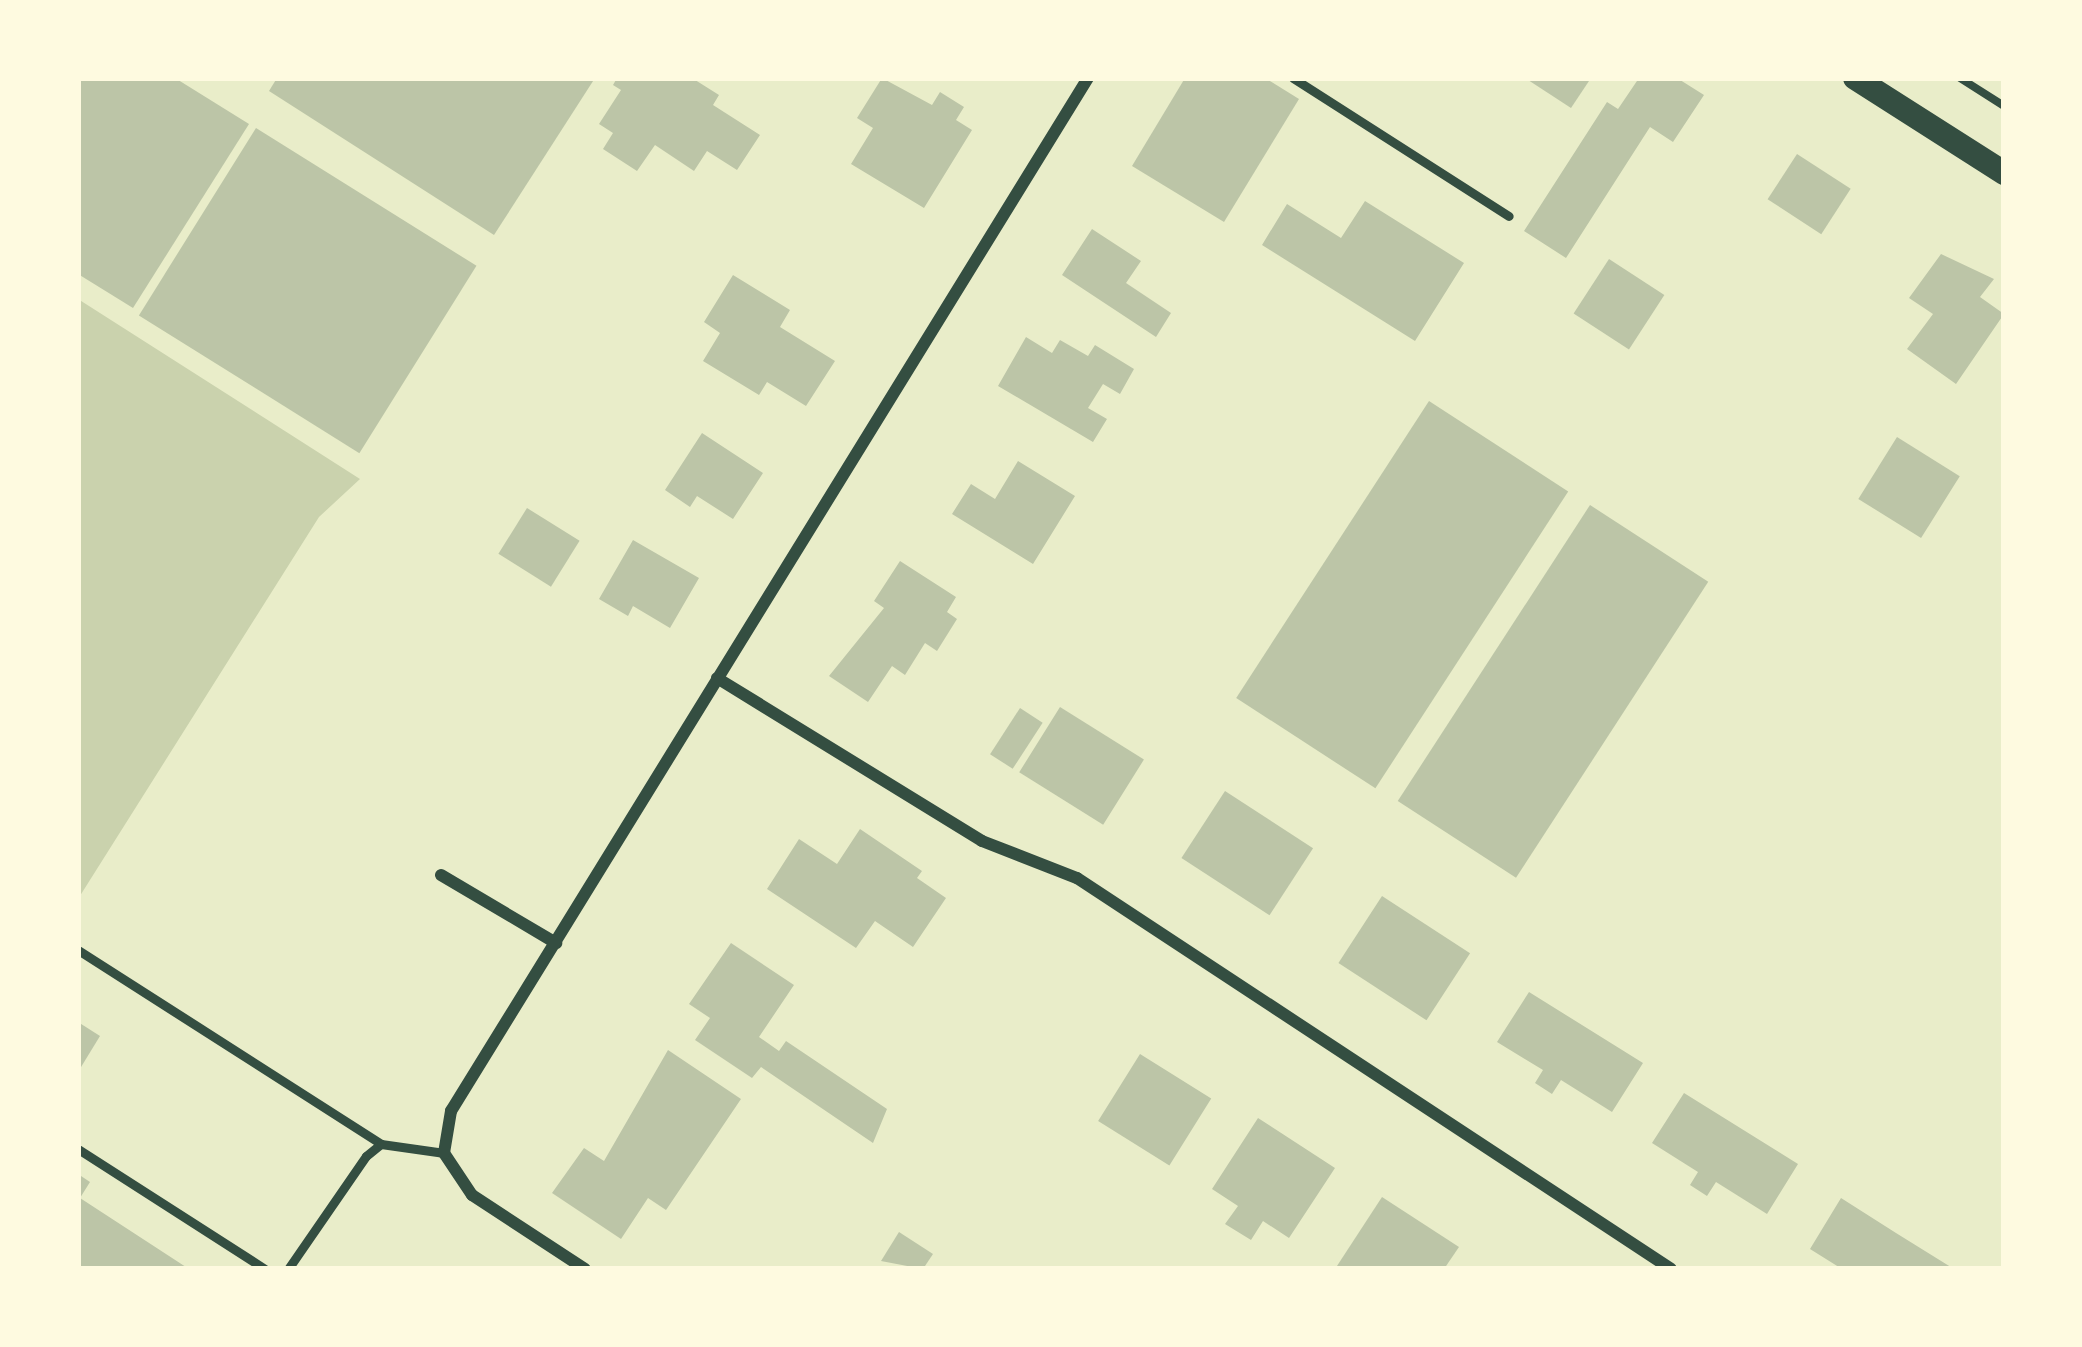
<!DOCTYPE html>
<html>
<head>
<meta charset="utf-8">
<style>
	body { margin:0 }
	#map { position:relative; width:2082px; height:1347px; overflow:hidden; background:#e9edc9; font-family:"Work Sans",sans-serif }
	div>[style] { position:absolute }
	.green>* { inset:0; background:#cad2ad }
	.building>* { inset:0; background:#bcc5a7; transform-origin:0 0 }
	.path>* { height:8px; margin:-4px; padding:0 4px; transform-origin:4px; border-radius:4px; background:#344e41 }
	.service>* { height:9px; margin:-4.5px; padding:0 4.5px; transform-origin:4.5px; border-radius:4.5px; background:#344e41 }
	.minor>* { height:12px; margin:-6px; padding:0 6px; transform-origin:6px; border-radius:6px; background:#344e41 }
	.secondary>* { height:24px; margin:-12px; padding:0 12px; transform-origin:12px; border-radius:12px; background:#344e41 }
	span { translate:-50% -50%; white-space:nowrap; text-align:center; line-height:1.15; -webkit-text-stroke:10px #fefae0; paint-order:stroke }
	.frame { position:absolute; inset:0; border:81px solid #fefae0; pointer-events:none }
</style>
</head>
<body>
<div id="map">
	<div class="green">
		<div style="clip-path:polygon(78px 299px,360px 479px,319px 517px,78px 899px)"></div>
	</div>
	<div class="building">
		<div style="clip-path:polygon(78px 78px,175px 78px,249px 124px,133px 308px,78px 274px)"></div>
		<div style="clip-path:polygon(277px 78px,595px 78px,494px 235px,269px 91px)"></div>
		<div style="clip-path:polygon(617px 78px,692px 78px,719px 95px,713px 105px,760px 135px,737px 170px,707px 151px,694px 171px,655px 145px,637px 171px,603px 149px,613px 133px,599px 124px,621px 90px,613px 85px)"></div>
		<div style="clip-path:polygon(882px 78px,932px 105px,940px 92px,964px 107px,956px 120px,972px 130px,924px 208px,851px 164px,873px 128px,857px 118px)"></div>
		<div style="clip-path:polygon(1185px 78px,1265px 78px,1299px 99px,1224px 222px,1132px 166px)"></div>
		<div style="clip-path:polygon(1525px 78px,1591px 78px,1571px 108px)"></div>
		<div style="clip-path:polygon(1639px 78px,1677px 78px,1704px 95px,1673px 142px,1650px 127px,1566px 258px,1524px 231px,1607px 102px,1618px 109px)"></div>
		<div style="left:256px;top:128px;width:260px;height:221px;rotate:32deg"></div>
		<div style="left:1797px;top:154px;width:64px;height:54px;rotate:33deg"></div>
		<div style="clip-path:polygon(1365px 201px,1464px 263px,1415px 341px,1262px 245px,1287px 204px,1341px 238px)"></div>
		<div style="clip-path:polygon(1092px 229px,1141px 261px,1126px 283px,1171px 313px,1156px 337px,1062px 275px)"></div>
		<div style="clip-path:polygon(1941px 254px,1994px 279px,1980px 297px,2004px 314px,1956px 384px,1907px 349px,1933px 314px,1909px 298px)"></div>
		<div style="left:1609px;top:259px;width:66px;height:65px;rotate:33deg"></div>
		<div style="clip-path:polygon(733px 275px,790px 310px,780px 327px,835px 361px,806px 406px,767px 382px,759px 395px,703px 361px,720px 333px,704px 322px)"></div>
		<div style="clip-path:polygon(1026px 337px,1052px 353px,1060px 340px,1088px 356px,1095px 345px,1134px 369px,1120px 394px,1103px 384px,1088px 408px,1107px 419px,1093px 442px,998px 386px)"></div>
		<div style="left:1429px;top:401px;width:166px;height:354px;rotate:33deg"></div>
		<div style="clip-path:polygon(702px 433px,763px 473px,733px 519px,697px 496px,690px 507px,665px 490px)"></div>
		<div style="left:1897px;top:437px;width:74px;height:73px;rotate:32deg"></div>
		<div style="clip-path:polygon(1018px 461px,1075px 496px,1033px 564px,952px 514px,971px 484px,995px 499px)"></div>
		<div style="left:1590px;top:505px;width:141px;height:353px;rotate:33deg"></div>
		<div style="left:527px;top:508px;width:62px;height:54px;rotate:32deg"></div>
		<div style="clip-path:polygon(633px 540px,699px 578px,670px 628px,633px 606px,628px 616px,599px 599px)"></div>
		<div style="clip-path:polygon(900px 561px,956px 597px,947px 612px,957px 619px,937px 651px,925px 643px,905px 675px,892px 666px,868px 702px,829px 676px,884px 608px,874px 601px)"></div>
		<div style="left:1060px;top:707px;width:99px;height:77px;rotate:32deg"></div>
		<div style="left:1020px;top:708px;width:27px;height:55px;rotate:33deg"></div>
		<div style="left:1225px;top:791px;width:105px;height:80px;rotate:33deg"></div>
		<div style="clip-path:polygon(860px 829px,922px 871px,917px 878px,946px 898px,913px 947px,875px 921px,856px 948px,767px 889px,799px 839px,837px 864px)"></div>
		<div style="left:1382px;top:896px;width:105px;height:80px;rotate:33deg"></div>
		<div style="clip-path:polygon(731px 943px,794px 985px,759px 1037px,779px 1051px,786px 1041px,887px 1109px,873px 1143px,761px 1067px,752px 1078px,695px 1040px,710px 1018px,689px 1004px)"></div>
		<div style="clip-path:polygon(1529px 992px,1643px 1063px,1612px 1112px,1561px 1080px,1552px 1094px,1535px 1083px,1543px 1070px,1497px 1042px)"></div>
		<div style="clip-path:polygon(78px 1022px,100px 1036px,78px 1072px)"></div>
		<div style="clip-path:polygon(668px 1050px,741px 1099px,666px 1210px,648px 1198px,621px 1239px,552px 1193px,584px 1148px,604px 1161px)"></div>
		<div style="left:1140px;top:1054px;width:84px;height:79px;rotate:32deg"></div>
		<div style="clip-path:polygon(1684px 1093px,1798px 1164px,1767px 1214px,1716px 1182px,1707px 1196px,1690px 1185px,1698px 1172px,1652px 1143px)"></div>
		<div style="clip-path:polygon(1258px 1118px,1335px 1168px,1289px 1238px,1263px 1221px,1251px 1240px,1225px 1224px,1238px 1206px,1212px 1189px)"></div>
		<div style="clip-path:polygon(78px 1174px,90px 1182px,80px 1198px,189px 1269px,78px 1269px)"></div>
		<div style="clip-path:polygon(1382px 1197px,1459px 1247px,1444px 1269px,1335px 1269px)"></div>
		<div style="clip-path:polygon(1841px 1198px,1896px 1233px,1954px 1269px,1842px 1269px,1810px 1249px)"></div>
		<div style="clip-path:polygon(899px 1232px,933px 1254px,923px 1269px,881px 1261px)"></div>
	</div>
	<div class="path">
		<div style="left:1960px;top:78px;width:52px;rotate:32.5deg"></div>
	</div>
	<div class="service">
		<div style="left:1293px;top:78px;width:256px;rotate:32.6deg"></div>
		<div style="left:78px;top:950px;width:360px;rotate:32.6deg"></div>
		<div style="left:78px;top:1149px;width:222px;rotate:32.7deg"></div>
		<div style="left:288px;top:1269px;width:137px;rotate:-55.4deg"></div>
		<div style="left:366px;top:1156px;width:19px;rotate:-39deg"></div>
		<div style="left:381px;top:1144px;width:64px;rotate:8.1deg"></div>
	</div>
	<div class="minor">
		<div style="left:717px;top:678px;width:311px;rotate:31.6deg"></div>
		<div style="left:982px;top:841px;width:102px;rotate:21.3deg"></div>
		<div style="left:1077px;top:878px;width:711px;rotate:33.35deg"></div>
		<div style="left:441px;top:875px;width:134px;rotate:30.6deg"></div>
		<div style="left:585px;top:1269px;width:135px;rotate:-146.8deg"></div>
		<div style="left:472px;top:1195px;width:50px;rotate:-123.7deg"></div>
		<div style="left:444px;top:1153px;width:43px;rotate:-80.5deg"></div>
		<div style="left:451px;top:1111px;width:1214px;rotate:-58.34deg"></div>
	</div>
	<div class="secondary">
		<div style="left:1855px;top:78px;width:177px;rotate:32.5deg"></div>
	</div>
	<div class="frame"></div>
</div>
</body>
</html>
